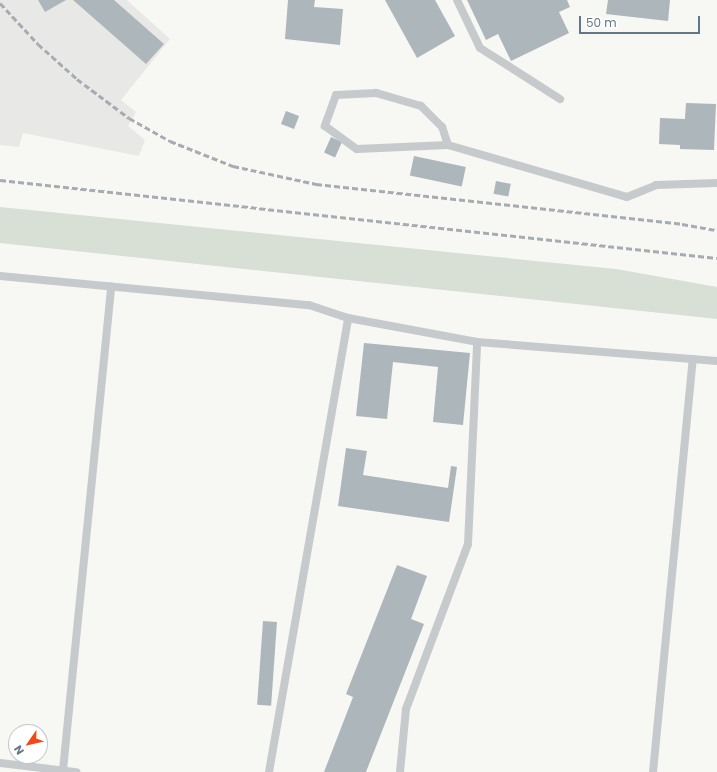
<!DOCTYPE html>
<html>
<head>
<meta charset="utf-8">
<style>
	body { margin:0 }
	#map { position:relative; width:717px; height:772px; overflow:hidden; background:#f7f7f3; font-family:Poppins,sans-serif }
	div>[style] { position:absolute }
	.built>* { inset:0; background:#e8e9e7 }
	.green>* { inset:0; background:#d8dfd4 }
	.building>* { inset:0; background:#adb6bb; transform-origin:0 0 }
	.lane>* { height:8px; margin:-4px; padding:0 4px; transform-origin:4px; border-radius:4px; background:#c6cacd }
	.rail>* { height:3px; margin-top:-1.5px; transform-origin:0; background:repeating-linear-gradient(90deg,#a6acb2 0 6px,transparent 0 9px) }
	span { translate:-50% -50%; white-space:nowrap; text-align:center; line-height:1.15; -webkit-text-stroke:4px #fff; paint-order:stroke }
	.north { position:absolute; left:8px; top:724px; width:40px; height:40px; box-sizing:border-box; background:#fff; border:1px solid #c1c9cf; border-radius:50%; rotate:236deg; font-size:11px; font-weight:700; line-height:16px; text-align:center; color:#637787 }
	.north::after { content:''; display:block; margin:auto; width:14px; height:18px; background:#f34918; clip-path:polygon(50% 0,100% 100%,50% 72%,0 100%) }
	.scale { position:absolute; left:579px; top:16px; width:121px; height:18px; box-sizing:border-box; border:2px solid #637787; border-top:0; padding-left:5px; font-size:12px; line-height:14px; white-space:nowrap; color:#637787; -webkit-text-stroke:3px #fff; paint-order:stroke }
</style>
</head>
<body>
<div id="map">
	<div class="built">
		<div style="clip-path:polygon(0 0,127px 0,170px 39px,121px 100px,136px 112px,128px 126px,145px 140px,139px 156px,23px 133px,19px 147px,0 145px)"></div>
	</div>
	<div class="green">
		<div style="clip-path:polygon(0 207px,616px 269px,717px 287px,717px 319px,0 243px)"></div>
	</div>
	<div class="building">
		<div style="clip-path:polygon(38px 0,66px 0,45px 12px)"></div>
		<div style="clip-path:polygon(73px 0,114px 0,164px 44px,146px 64px)"></div>
		<div style="clip-path:polygon(288px 0,315px 0,314px 7px,343px 9px,340px 45px,285px 39px)"></div>
		<div style="clip-path:polygon(385px 0,435px 0,455px 36px,417px 58px)"></div>
		<div style="clip-path:polygon(467px 0,567px 0,570px 7px,559px 12px,569px 33px,511px 61px,498px 34px,486px 40px)"></div>
		<div style="clip-path:polygon(608px 0,670px 0,668px 21px,606px 14px)"></div>
		<div style="clip-path:polygon(686px 103px,716px 104px,714px 150px,680px 149px,680px 145px,659px 144px,660px 118px,685px 119px)"></div>
		<div style="left:286px;top:111px;width:14px;height:14px;rotate:21deg"></div>
		<div style="left:331px;top:137px;width:12px;height:17px;rotate:24deg"></div>
		<div style="left:414px;top:156px;width:53px;height:20px;rotate:12deg"></div>
		<div style="left:496px;top:181px;width:15px;height:13px;rotate:11deg"></div>
		<div style="clip-path:polygon(364px 343px,470px 353px,463px 425px,433px 422px,438px 367px,393px 362px,387px 419px,356px 416px)"></div>
		<div style="clip-path:polygon(346px 448px,367px 451px,363px 475px,448px 488px,451px 466px,457px 467px,449px 522px,338px 506px)"></div>
		<div style="clip-path:polygon(397px 565px,427px 576px,411px 619px,424px 624px,366px 772px,324px 772px,353px 697px,346px 694px)"></div>
		<div style="left:263px;top:621px;width:14px;height:84px;rotate:4deg"></div>
	</div>
	<div class="lane">
		<div style="left:457px;top:0;width:53px;rotate:64.4deg"></div>
		<div style="left:480px;top:48px;width:95px;rotate:32.5deg"></div>
		<div style="left:448px;top:145px;width:19px;rotate:-108deg"></div>
		<div style="left:442px;top:127px;width:30px;rotate:-135deg"></div>
		<div style="left:421px;top:106px;width:47px;rotate:-163.9deg"></div>
		<div style="left:376px;top:93px;width:40px;rotate:177.1deg"></div>
		<div style="left:336px;top:95px;width:33px;rotate:110deg"></div>
		<div style="left:325px;top:126px;width:39px;rotate:36deg"></div>
		<div style="left:357px;top:149px;width:91px;rotate:-2.5deg"></div>
		<div style="left:448px;top:145px;width:186px;rotate:16.2deg"></div>
		<div style="left:627px;top:197px;width:31px;rotate:-22deg"></div>
		<div style="left:656px;top:185px;width:61px;rotate:-1.9deg"></div>
		<div style="left:0;top:276px;width:310px;rotate:5.4deg"></div>
		<div style="left:309px;top:305px;width:41px;rotate:18.4deg"></div>
		<div style="left:348px;top:318px;width:131px;rotate:10.5deg"></div>
		<div style="left:477px;top:342px;width:241px;rotate:4.5deg"></div>
		<div style="left:0;top:763px;width:77px;rotate:6.8deg"></div>
		<div style="left:63px;top:770px;width:486px;rotate:-84.3deg"></div>
		<div style="left:269px;top:772px;width:461px;rotate:-80.1deg"></div>
		<div style="left:400px;top:772px;width:63px;rotate:-84.6deg"></div>
		<div style="left:406px;top:709px;width:176px;rotate:-69.4deg"></div>
		<div style="left:468px;top:544px;width:202px;rotate:-87.4deg"></div>
		<div style="left:653px;top:772px;width:415px;rotate:-84.5deg"></div>
	</div>
	<div class="rail">
		<div style="left:0;top:3px;width:56px;rotate:47.2deg"></div>
		<div style="left:38px;top:44px;width:52px;rotate:41.9deg"></div>
		<div style="left:77px;top:79px;width:65px;rotate:36.9deg"></div>
		<div style="left:129px;top:118px;width:47px;rotate:29.3deg"></div>
		<div style="left:170px;top:141px;width:68px;rotate:21.6deg"></div>
		<div style="left:233px;top:166px;width:85px;rotate:12.2deg"></div>
		<div style="left:316px;top:184px;width:368px;rotate:6.2deg"></div>
		<div style="left:682px;top:224px;width:36px;rotate:10deg"></div>
		<div style="left:0;top:180px;width:721px;rotate:6.21deg"></div>
	</div>
	<div class="north">N</div>
	<div class="scale">50 m</div>
</div>
</body>
</html>
